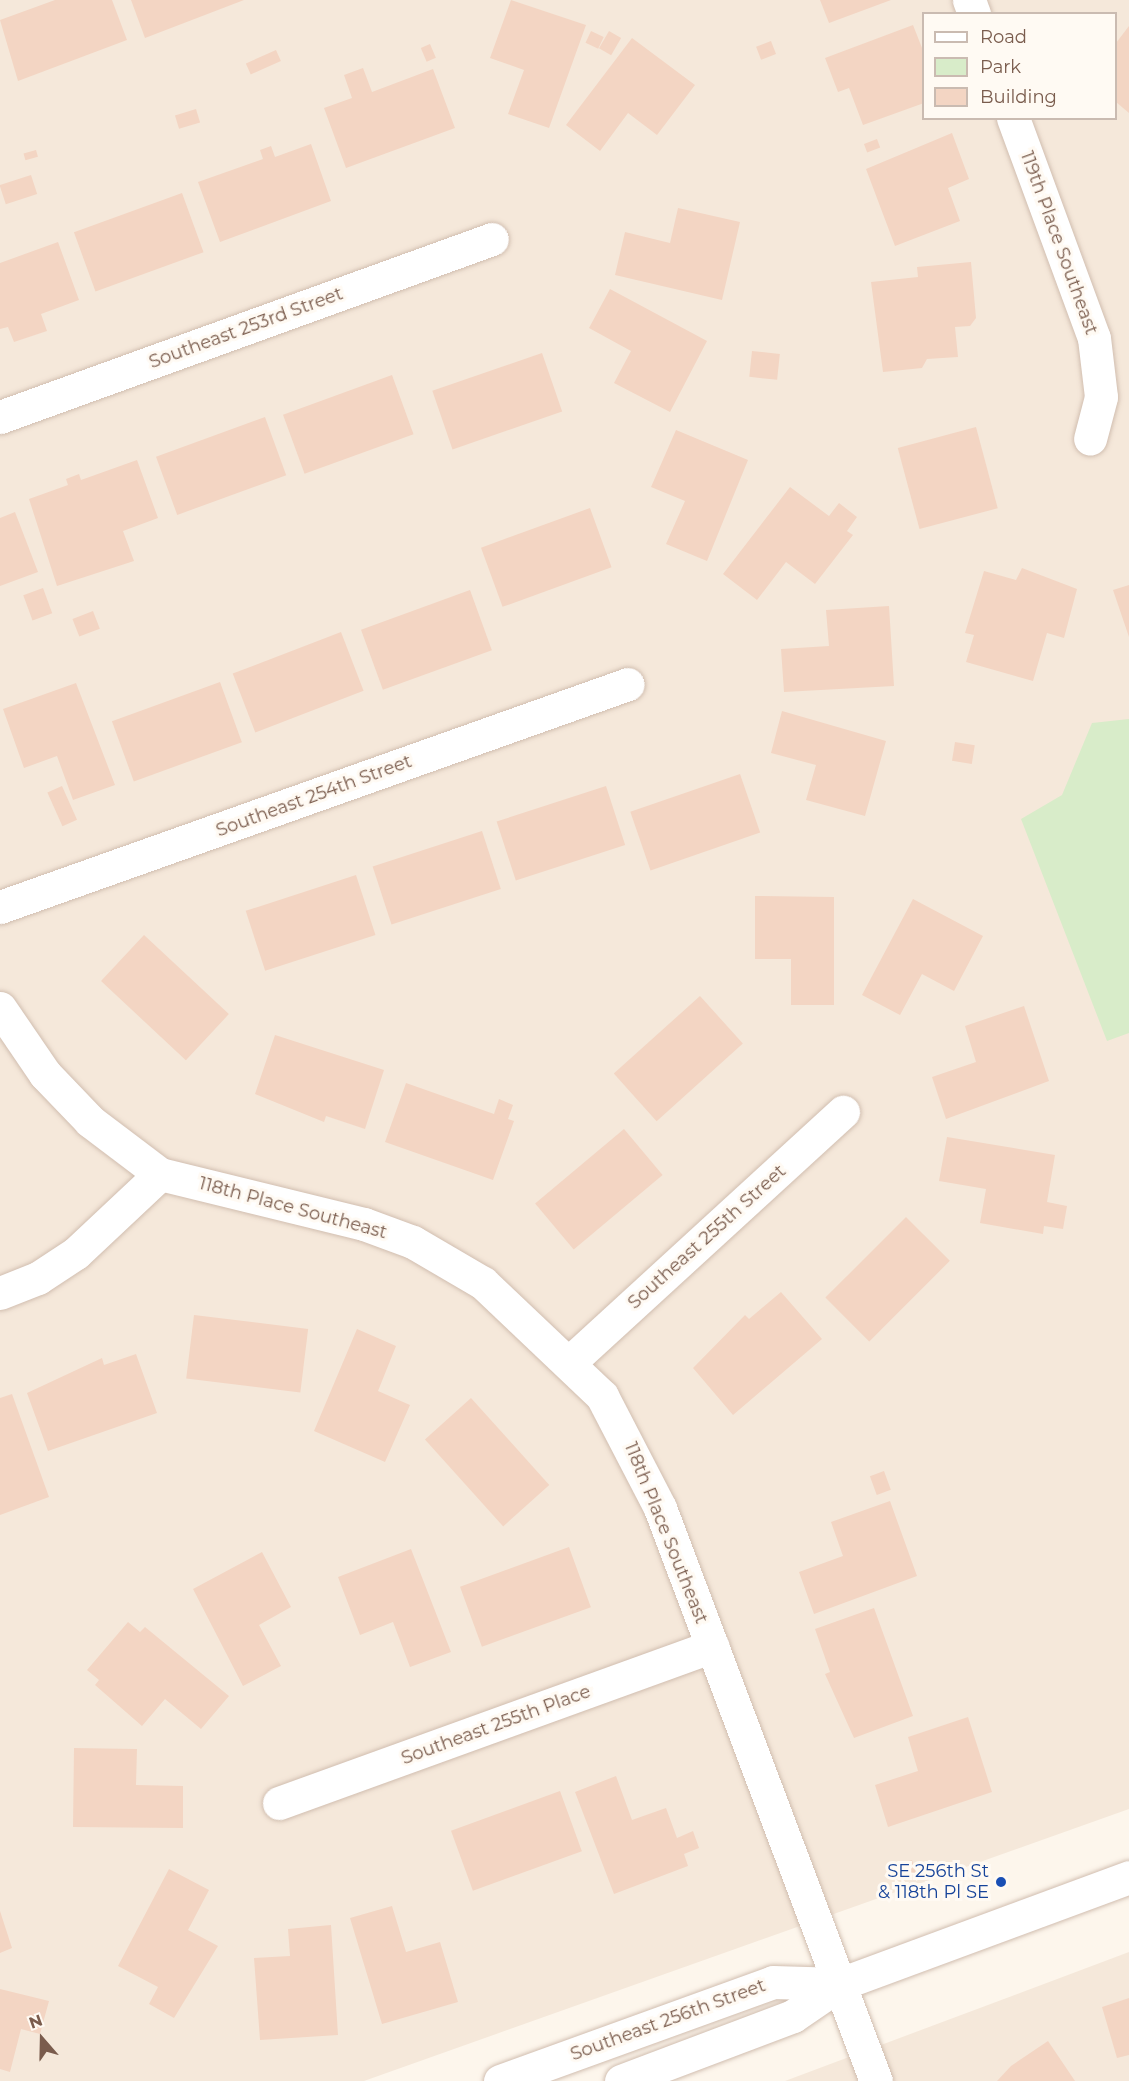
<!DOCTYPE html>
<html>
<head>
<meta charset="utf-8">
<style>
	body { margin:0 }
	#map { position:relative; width:1129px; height:2081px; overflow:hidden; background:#fdf6ec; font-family:Montserrat,sans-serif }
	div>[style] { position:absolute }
	.residential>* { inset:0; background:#f5e8da }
	.green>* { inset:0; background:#d8ecc9 }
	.building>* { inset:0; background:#f3d5c3; transform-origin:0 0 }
	.roads { filter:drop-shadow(0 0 2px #d1beb0) drop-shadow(0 0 2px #d1beb0) }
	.minor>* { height:33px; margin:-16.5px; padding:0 16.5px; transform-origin:16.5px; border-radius:16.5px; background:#fff }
	.secondary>* { height:33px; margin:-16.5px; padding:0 16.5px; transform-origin:16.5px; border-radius:16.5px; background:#fff }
	.dots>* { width:16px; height:16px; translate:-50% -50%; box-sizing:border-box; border:3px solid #fffaf3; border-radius:50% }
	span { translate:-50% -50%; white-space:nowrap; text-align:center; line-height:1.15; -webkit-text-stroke:6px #fffaf3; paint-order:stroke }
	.street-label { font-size:18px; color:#7a5c4d }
	.transit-label { font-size:18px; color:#164399 }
	.right { translate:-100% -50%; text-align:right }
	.legend { position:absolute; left:922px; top:12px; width:195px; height:108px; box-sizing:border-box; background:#fffaf3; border:2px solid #cabbb1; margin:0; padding:8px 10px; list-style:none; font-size:18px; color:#7a5c4d }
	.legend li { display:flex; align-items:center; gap:12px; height:30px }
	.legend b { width:30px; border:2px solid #cabbb1 }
	.north { position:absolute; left:12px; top:2009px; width:60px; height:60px; -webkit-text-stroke:4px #fffaf3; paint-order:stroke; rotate:340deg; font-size:16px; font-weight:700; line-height:24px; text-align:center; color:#7a5c4d }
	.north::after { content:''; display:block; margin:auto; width:21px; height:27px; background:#7a5c4d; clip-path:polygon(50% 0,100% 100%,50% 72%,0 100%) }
</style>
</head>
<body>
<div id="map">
	<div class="residential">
		<div style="clip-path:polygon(evenodd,0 0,1129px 0,1129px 1809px,364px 2081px,0 2081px,0 0,924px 14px,1116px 14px,1116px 118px,924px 118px,924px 14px)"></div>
		<div style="clip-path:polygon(1129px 1952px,1129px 2081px,785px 2081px)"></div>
	</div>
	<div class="green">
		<div style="clip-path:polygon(1129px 719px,1129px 1033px,1107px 1041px,1021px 819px,1062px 795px,1092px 723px)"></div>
	</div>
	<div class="building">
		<div style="clip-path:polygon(55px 0,112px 0,127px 40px,18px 81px,0 20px)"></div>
		<div style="clip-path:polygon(131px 0,244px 0,145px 38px)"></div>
		<div style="clip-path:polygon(511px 0,586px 25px,549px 128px,508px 114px,524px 70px,490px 58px)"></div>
		<div style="clip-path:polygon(820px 0,891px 0,829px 23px)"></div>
		<div style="clip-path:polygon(913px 25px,924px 53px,924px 103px,863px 125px,849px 88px,838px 92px,825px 58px)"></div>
		<div style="clip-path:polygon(1129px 26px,1129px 113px,1116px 102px,1116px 43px)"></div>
		<div style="left:591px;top:31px;width:14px;height:13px;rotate:25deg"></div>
		<div style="left:609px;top:31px;width:14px;height:20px;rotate:30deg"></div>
		<div style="clip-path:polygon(632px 38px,695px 85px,657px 135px,628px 113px,600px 151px,566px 125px)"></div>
		<div style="left:771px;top:41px;width:14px;height:16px;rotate:69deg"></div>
		<div style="left:430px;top:44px;width:15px;height:10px;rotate:67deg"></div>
		<div style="left:276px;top:50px;width:12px;height:33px;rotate:66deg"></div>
		<div style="clip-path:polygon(363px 68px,372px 92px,433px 69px,455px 128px,346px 168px,324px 108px,352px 98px,344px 75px)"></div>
		<div style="left:196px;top:109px;width:14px;height:22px;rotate:73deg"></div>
		<div style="clip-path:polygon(952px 133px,969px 179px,948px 188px,960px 221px,895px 246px,866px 169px)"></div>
		<div style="left:877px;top:139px;width:9px;height:14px;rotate:69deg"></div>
		<div style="clip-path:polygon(311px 144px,331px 201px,220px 242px,198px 182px,263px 159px,260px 150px,271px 146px,275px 157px)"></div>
		<div style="left:36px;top:150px;width:7px;height:13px;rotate:74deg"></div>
		<div style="left:31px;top:175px;width:20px;height:33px;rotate:72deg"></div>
		<div style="left:182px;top:193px;width:63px;height:115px;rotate:70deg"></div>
		<div style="clip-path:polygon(678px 208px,740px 222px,722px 300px,615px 275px,625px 232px,670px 243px)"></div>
		<div style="clip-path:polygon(58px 242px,79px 300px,41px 314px,47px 331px,14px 342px,8px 327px,0 329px,0 263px)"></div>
		<div style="clip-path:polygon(971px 262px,976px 318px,970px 326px,955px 327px,958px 357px,927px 359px,922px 368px,883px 372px,871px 282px,918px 277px,917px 267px)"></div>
		<div style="clip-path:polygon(610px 289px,707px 341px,670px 412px,614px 383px,631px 351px,589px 328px)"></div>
		<div style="left:752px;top:351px;width:28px;height:26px;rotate:6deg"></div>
		<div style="left:542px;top:353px;width:62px;height:116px;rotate:71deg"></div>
		<div style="left:392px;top:375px;width:63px;height:116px;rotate:70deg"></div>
		<div style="left:265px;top:417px;width:62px;height:116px;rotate:70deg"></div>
		<div style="left:976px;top:427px;width:84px;height:81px;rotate:75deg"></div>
		<div style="clip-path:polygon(676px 430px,748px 460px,707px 561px,666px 544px,685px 501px,651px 487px)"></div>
		<div style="clip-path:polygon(137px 460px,158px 518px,123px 531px,134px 561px,57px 586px,29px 499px,68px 485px,66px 479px,79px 474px,81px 480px)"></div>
		<div style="clip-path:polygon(790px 487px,829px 516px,839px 503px,857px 517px,847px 531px,853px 535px,815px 584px,786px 562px,757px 600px,723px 574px)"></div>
		<div style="left:590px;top:508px;width:63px;height:116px;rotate:70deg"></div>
		<div style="clip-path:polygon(15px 512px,38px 572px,0 586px,0 518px)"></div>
		<div style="clip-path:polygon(1022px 568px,1077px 589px,1064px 638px,1047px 633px,1033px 681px,966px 662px,974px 635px,965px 633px,984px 571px,1016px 580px)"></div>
		<div style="clip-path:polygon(1129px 585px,1129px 637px,1113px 590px)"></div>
		<div style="left:43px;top:588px;width:27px;height:21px;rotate:70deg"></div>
		<div style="left:470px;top:590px;width:64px;height:116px;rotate:70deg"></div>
		<div style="clip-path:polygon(889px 606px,894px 686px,784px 692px,781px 649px,829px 646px,826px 610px)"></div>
		<div style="left:93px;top:611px;width:19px;height:22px;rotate:69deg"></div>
		<div style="left:341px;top:632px;width:63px;height:116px;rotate:69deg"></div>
		<div style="left:220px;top:682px;width:64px;height:115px;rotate:70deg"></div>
		<div style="clip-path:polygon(76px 683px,115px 785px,73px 800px,57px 756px,24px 768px,3px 709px)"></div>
		<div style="clip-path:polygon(782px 711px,886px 741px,865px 816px,806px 800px,816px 765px,771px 753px)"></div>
		<div style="left:955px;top:742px;width:20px;height:19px;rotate:9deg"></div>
		<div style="left:740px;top:774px;width:62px;height:116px;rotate:71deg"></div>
		<div style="left:62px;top:786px;width:37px;height:16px;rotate:66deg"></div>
		<div style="left:606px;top:786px;width:62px;height:115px;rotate:72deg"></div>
		<div style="left:482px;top:831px;width:61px;height:115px;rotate:72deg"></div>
		<div style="left:356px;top:875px;width:63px;height:116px;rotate:72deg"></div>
		<div style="clip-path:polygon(755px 896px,834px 897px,834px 1005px,791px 1005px,791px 959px,755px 959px)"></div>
		<div style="clip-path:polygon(913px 899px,983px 936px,954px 991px,922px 974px,900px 1015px,862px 995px)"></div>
		<div style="left:144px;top:935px;width:116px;height:63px;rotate:43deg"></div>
		<div style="left:700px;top:996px;width:64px;height:116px;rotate:48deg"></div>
		<div style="clip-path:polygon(1024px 1006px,1049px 1081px,946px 1119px,932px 1077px,976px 1062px,965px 1026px)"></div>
		<div style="clip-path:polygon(275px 1035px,384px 1070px,365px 1129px,326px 1116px,324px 1122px,255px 1094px)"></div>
		<div style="clip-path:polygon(406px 1083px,494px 1114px,499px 1099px,513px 1105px,508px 1119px,514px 1121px,493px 1180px,385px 1142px)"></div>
		<div style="left:624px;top:1129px;width:60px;height:116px;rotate:50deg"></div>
		<div style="clip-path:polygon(947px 1137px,1055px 1155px,1047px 1202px,1067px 1206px,1063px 1229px,1044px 1226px,1043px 1234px,980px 1223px,986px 1189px,939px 1181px)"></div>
		<div style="left:906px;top:1217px;width:62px;height:114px;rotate:45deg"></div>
		<div style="clip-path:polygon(781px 1292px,822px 1339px,733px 1415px,693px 1368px,745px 1315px,749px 1319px)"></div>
		<div style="left:194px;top:1315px;width:115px;height:64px;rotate:7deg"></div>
		<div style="clip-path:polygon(357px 1329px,396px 1346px,378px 1391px,410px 1405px,385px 1462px,314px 1431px)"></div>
		<div style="clip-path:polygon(136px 1354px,157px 1413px,48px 1451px,27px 1393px,102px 1358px,104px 1365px)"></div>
		<div style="clip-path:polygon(12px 1394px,49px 1497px,0 1515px,0 1398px)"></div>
		<div style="left:471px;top:1398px;width:117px;height:62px;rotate:48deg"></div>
		<div style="left:884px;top:1471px;width:20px;height:15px;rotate:70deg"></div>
		<div style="clip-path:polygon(890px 1501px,917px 1576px,814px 1614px,799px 1572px,843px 1556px,831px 1522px)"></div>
		<div style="left:569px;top:1547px;width:64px;height:116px;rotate:70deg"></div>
		<div style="clip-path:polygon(411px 1549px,451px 1652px,410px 1667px,393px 1622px,360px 1635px,338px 1577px)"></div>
		<div style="clip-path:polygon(262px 1552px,291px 1607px,259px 1625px,281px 1666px,243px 1686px,193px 1589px)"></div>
		<div style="clip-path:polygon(874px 1608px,913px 1716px,854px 1738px,825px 1674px,830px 1672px,815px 1629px)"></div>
		<div style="clip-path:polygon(128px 1622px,140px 1632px,145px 1627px,229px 1696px,201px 1729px,165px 1699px,142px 1726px,95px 1685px,99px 1680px,87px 1670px)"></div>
		<div style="clip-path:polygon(968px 1717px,992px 1792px,888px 1827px,875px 1785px,918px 1771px,908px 1737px)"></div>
		<div style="clip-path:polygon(74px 1748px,137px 1749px,136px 1785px,183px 1786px,183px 1828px,73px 1827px)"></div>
		<div style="clip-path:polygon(616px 1776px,632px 1820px,666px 1808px,677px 1838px,693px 1831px,699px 1848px,684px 1854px,688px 1866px,614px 1894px,575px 1792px)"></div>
		<div style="left:560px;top:1791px;width:64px;height:116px;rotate:70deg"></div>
		<div style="left:912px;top:1860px;width:14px;height:19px;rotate:73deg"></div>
		<div style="clip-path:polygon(169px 1869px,209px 1890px,188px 1930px,218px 1946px,174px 2018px,149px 2004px,158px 1987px,118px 1966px)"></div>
		<div style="clip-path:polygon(392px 1906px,406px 1952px,440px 1942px,458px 2002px,382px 2024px,350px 1918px)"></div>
		<div style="clip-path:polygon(0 1911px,12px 1948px,0 1953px)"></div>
		<div style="clip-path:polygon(331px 1925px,338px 2035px,260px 2040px,254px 1958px,290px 1956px,288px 1929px)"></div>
		<div style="clip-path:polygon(0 1989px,49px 2001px,40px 2034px,21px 2029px,10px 2072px,0 2069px)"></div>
		<div style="clip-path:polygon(1129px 1998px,1129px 2055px,1117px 2058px,1102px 2007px)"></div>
		<div style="clip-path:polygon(1048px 2041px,1075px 2081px,997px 2081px,1011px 2066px)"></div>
	</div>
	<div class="roads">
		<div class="minor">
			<div style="left:969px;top:0;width:15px;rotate:70deg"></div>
			<div style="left:1013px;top:118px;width:234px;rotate:69.8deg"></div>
			<div style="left:1094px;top:338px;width:59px;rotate:83.2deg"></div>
			<div style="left:1101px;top:397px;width:43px;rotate:104.7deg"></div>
			<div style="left:0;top:417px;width:523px;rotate:-19.89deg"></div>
			<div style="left:0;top:907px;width:666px;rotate:-19.55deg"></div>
			<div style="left:0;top:1008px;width:80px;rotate:55.7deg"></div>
			<div style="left:45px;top:1074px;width:65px;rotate:46.2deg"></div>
			<div style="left:90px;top:1121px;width:88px;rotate:37.1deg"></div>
			<div style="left:160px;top:1174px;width:210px;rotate:13.8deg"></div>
			<div style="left:364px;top:1224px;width:52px;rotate:20.2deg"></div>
			<div style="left:413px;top:1242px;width:81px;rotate:30.4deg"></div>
			<div style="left:483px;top:1283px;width:164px;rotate:43.5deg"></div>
			<div style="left:602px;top:1396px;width:126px;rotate:62.6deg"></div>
			<div style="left:660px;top:1508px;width:612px;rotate:69.35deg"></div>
			<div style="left:0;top:1293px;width:41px;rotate:-21.5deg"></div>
			<div style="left:38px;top:1278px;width:45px;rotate:-33.3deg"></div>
			<div style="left:76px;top:1253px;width:115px;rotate:-43.2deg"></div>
			<div style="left:571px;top:1361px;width:369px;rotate:-42.5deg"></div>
			<div style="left:279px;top:1803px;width:461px;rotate:-19.9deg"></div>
		</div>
		<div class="secondary">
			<div style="left:500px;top:2081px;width:290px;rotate:-19.9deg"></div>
			<div style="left:773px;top:1982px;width:67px;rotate:1.7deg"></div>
			<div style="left:621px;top:2081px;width:184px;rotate:-20.7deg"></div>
			<div style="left:793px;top:2016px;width:57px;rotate:-34.2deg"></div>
			<div style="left:840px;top:1984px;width:308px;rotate:-20.3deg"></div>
		</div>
	</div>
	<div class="dots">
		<div style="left:1001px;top:1882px;background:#1a4fb4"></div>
	</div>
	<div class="street-label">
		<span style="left:1059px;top:243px;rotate:70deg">119th Place Southeast</span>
		<span style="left:246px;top:328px;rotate:-20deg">Southeast 253rd Street</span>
		<span style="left:314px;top:796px;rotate:-20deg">Southeast 254th Street</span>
		<span style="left:293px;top:1208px;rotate:15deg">118th Place Southeast</span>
		<span style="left:707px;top:1237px;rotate:-42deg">Southeast 255th Street</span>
		<span style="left:666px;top:1533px;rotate:68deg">118th Place Southeast</span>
		<span style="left:496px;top:1725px;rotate:-20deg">Southeast 255th Place</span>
		<span style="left:668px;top:2020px;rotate:-20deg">Southeast 256th Street</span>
	</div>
	<div class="transit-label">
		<span class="right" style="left:989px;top:1882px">SE 256th St<br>&amp; 118th Pl SE</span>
	</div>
	<ul class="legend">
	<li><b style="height:8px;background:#fff"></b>Road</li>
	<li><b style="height:16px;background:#d8ecc9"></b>Park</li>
	<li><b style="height:16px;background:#f3d5c3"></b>Building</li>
	</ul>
	<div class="north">N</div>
</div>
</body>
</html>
